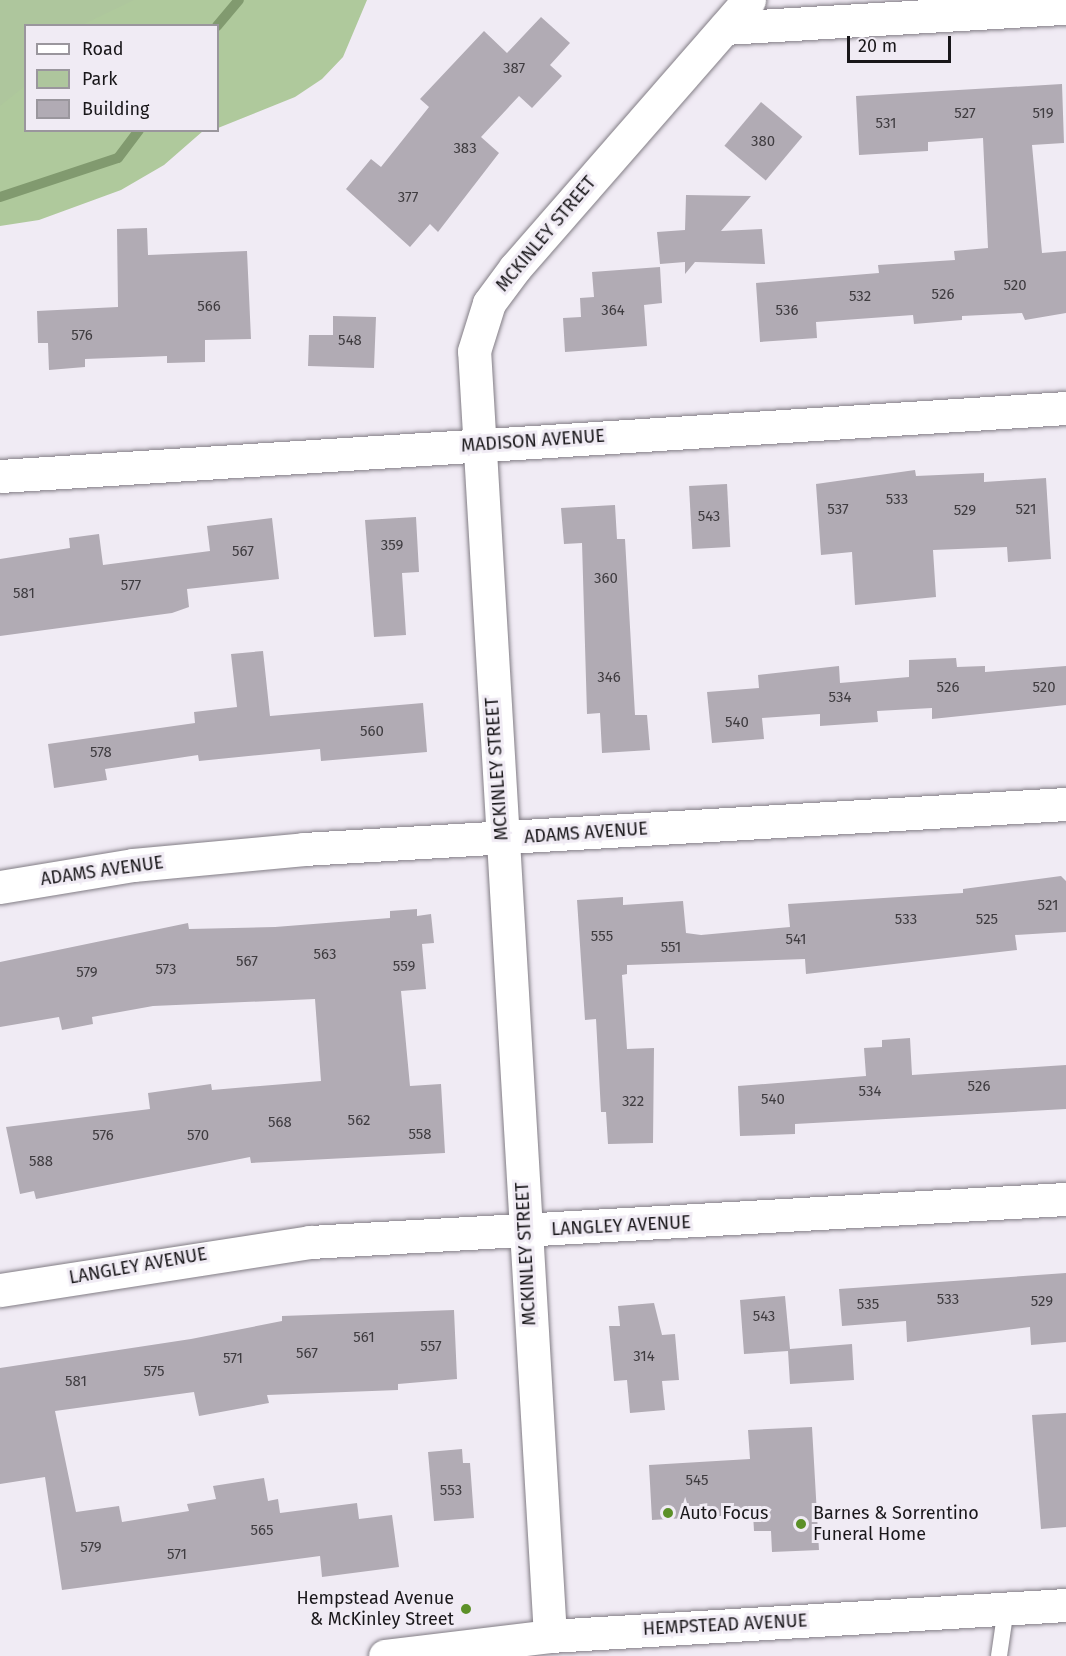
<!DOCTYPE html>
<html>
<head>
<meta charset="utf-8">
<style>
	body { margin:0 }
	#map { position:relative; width:1066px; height:1656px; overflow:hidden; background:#f0ebf4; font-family:"Fira Sans",sans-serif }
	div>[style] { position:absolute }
	.green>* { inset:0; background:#aec69d }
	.forest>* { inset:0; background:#afc99c }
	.stream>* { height:10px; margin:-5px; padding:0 5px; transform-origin:5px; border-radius:5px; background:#819a6f }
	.building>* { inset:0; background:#b1abb4; transform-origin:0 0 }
	.roads { filter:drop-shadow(0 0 2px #827d85) drop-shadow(0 0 2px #827d85) }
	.lane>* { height:16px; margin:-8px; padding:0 8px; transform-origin:8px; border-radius:8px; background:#fff }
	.street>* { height:33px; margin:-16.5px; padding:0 16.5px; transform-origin:16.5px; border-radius:16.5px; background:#fff }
	.secondary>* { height:33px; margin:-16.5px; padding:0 16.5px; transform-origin:16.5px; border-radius:16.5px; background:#fff }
	.dots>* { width:16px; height:16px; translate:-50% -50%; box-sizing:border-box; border:3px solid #f0ebf4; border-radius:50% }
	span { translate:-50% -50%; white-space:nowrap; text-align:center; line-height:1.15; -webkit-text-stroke:6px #f0ebf4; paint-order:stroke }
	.number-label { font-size:15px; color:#3f3c40 }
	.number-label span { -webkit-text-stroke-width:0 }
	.street-label { font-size:18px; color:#19171a }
	.poi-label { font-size:18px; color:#19171a }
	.left { translate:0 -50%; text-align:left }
	.right { translate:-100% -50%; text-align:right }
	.legend { position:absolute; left:24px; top:24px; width:195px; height:108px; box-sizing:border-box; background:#f0ebf4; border:2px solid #9a969d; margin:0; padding:8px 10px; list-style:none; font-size:18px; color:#19171a }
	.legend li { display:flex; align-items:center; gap:12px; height:30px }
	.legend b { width:30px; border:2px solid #9a969d }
	.scale { position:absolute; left:847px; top:36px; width:104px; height:27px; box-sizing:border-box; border:3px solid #19171a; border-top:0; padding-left:8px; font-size:18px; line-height:21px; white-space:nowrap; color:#19171a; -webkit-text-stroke:4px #f0ebf4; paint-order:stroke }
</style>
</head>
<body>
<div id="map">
	<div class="green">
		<div style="clip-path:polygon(0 0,343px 0,218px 26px,26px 26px,26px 130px,0 174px)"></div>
	</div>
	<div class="forest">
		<div style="clip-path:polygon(134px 0,367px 0,343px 57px,322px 79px,295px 97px,218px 128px,218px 26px,82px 25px)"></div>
		<div style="clip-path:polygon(25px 86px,26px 130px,203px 131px,164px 165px,121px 190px,39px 220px,0 226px,0 106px)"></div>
	</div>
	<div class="stream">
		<div style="left:217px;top:26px;width:34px;rotate:-50deg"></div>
		<div style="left:0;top:197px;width:124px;rotate:-18.3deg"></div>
		<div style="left:118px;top:158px;width:35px;rotate:-53deg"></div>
	</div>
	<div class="building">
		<div style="clip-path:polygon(541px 17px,570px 43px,550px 65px,562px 76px,532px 108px,519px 96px,481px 137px,499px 153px,438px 232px,430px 224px,410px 247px,346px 189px,371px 159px,381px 167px,429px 107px,420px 99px,484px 31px,507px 53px)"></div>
		<div style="clip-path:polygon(1062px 84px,1064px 143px,1032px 145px,1042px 253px,1066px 251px,1066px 313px,1025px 320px,1022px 313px,962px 316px,962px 320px,914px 324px,913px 315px,816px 322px,817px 338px,760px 342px,756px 283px,879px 273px,878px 265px,955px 260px,954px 251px,988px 248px,983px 138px,928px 142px,928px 151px,859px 155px,856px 96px)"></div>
		<div style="left:761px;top:102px;width:54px;height:57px;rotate:40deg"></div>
		<div style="clip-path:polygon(686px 195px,751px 196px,721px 231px,762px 229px,765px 264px,695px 262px,685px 274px,685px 262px,660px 264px,657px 232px,685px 230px)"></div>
		<div style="clip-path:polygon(147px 228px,148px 255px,247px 251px,251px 339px,205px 340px,205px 362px,167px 363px,167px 356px,85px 359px,85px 367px,49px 370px,48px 343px,38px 343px,37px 311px,118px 307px,117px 229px)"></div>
		<div style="clip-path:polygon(660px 267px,662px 303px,644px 305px,647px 346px,565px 352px,563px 318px,581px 317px,580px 298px,594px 297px,592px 272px)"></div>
		<div style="clip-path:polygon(333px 316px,376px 317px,374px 368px,308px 366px,309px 335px,333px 335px)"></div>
		<div style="clip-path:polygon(915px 470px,916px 476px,984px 473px,984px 482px,1046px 478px,1051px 559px,1008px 562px,1007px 547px,933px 550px,936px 597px,855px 605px,852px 552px,821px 555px,816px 484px)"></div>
		<div style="left:727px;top:484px;width:63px;height:38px;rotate:87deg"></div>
		<div style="clip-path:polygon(615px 505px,617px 539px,625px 539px,635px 715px,647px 715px,650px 750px,602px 753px,600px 713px,587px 714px,582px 543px,564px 544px,561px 508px)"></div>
		<div style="clip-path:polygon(416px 517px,419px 572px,402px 573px,406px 635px,374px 637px,365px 520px)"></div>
		<div style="clip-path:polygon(272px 518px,279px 579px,187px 589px,189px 607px,172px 613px,0 636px,0 559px,70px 548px,69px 538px,99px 534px,103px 565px,210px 551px,207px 526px)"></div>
		<div style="clip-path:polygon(263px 651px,270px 716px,423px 703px,427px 752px,321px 761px,320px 749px,199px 761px,198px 755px,105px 769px,107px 780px,54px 788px,48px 744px,195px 723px,194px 712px,237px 707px,231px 654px)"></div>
		<div style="clip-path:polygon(956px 658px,957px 667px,985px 666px,985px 672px,1066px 666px,1066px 705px,932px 719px,932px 708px,877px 711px,878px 722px,820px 726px,820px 714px,762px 718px,764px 739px,712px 743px,707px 692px,759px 688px,758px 675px,839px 666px,840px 683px,909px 677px,909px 660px)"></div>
		<div style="clip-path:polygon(1061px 876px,1066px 881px,1066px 932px,1015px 935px,1017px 950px,806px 974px,805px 959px,627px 965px,627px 974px,622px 975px,627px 1049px,654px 1048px,653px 1143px,608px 1144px,606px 1112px,601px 1112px,596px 1019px,585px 1020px,577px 900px,623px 897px,623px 905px,683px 901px,686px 933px,701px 935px,790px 927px,788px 904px,963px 893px,963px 889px)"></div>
		<div style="clip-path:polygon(417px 909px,417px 916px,431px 914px,434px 943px,422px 944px,426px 989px,401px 991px,410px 1086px,441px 1084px,445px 1153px,251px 1163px,250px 1157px,36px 1199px,34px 1191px,20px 1194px,6px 1127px,150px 1109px,148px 1093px,211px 1084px,212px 1090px,321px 1081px,315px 999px,153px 1006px,92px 1017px,93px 1024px,62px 1030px,59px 1017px,0 1027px,0 962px,188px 923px,189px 929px,275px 927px,390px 918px,390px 911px)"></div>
		<div style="clip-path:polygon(910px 1038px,912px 1075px,1066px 1065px,1066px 1109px,795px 1124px,795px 1134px,740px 1136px,738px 1086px,866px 1076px,864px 1048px,882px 1047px,882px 1040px)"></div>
		<div style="clip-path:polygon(1066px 1273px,1066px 1342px,1031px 1345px,1030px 1327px,907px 1342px,906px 1321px,842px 1326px,839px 1289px)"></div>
		<div style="clip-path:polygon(785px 1296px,790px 1349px,852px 1344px,854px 1380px,790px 1384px,788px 1351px,744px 1354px,740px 1300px)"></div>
		<div style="clip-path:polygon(654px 1303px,662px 1335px,675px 1334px,679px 1380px,662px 1381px,665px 1410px,630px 1413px,627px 1380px,614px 1381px,609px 1326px,620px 1326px,618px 1306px)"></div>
		<div style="clip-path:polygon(454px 1310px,457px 1379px,398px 1384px,398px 1390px,267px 1395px,269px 1403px,199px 1416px,194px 1392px,55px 1411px,76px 1512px,119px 1506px,122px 1522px,189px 1511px,187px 1504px,216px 1499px,213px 1486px,264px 1478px,268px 1501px,278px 1499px,280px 1513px,357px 1503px,359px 1519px,392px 1515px,399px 1567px,322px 1577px,320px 1556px,62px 1590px,45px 1477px,0 1484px,0 1368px,191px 1339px,282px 1321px,282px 1316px)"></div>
		<div style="clip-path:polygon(1066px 1413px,1066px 1527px,1041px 1529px,1032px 1415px)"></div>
		<div style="clip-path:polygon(812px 1427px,819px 1550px,772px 1552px,771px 1531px,754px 1531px,753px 1514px,652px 1520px,649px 1465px,750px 1459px,748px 1430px)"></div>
		<div style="clip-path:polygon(462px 1449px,463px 1463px,470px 1463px,474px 1518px,434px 1521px,428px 1452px)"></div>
	</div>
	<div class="roads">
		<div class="lane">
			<div style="left:999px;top:1656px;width:49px;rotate:-81.7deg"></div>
		</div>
		<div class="street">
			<div style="left:725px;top:28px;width:342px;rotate:-3.4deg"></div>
			<div style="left:0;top:476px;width:1068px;rotate:-3.65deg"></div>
			<div style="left:0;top:887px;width:135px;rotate:-9.4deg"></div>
			<div style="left:133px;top:865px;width:172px;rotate:-5.3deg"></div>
			<div style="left:304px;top:849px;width:763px;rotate:-3.38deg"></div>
			<div style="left:0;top:1290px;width:314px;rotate:-8.8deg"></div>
			<div style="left:310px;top:1242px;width:757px;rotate:-3.26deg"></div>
			<div style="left:550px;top:1636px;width:1287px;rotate:-93.38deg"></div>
			<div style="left:474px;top:351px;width:50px;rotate:-72.6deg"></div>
			<div style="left:489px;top:303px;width:44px;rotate:-53.4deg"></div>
			<div style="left:515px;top:268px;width:356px;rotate:-48.9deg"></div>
		</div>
		<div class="secondary">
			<div style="left:385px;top:1656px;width:166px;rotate:-6.9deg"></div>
			<div style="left:550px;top:1636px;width:517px;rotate:-3.44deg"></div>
		</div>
	</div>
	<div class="dots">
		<div style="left:668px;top:1513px;background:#5c9028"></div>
		<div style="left:801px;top:1524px;background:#5c9028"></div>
		<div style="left:466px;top:1609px;background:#5c9028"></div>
	</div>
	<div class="number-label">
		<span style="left:514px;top:69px">387</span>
		<span style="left:965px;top:114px">527</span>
		<span style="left:1043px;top:114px">519</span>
		<span style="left:886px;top:124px">531</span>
		<span style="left:763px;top:142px">380</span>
		<span style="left:465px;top:149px">383</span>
		<span style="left:408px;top:198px">377</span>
		<span style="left:1015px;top:286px">520</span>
		<span style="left:943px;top:295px">526</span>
		<span style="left:860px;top:297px">532</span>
		<span style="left:209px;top:307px">566</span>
		<span style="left:613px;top:311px">364</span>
		<span style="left:787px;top:311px">536</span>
		<span style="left:82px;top:336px">576</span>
		<span style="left:350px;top:341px">548</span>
		<span style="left:897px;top:500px">533</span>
		<span style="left:838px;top:510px">537</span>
		<span style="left:1026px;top:510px">521</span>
		<span style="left:965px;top:511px">529</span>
		<span style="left:709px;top:517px">543</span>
		<span style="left:392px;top:546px">359</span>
		<span style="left:243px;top:552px">567</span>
		<span style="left:606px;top:579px">360</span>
		<span style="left:131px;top:586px">577</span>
		<span style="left:24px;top:594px">581</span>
		<span style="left:609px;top:678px">346</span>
		<span style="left:948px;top:688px">526</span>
		<span style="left:1044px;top:688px">520</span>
		<span style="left:840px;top:698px">534</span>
		<span style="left:737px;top:723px">540</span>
		<span style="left:372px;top:732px">560</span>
		<span style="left:101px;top:753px">578</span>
		<span style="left:1048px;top:906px">521</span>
		<span style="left:906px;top:920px">533</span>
		<span style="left:987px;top:920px">525</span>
		<span style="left:602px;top:937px">555</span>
		<span style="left:796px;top:940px">541</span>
		<span style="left:671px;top:948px">551</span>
		<span style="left:325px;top:955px">563</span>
		<span style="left:247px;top:962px">567</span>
		<span style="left:404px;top:967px">559</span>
		<span style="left:166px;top:970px">573</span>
		<span style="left:87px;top:973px">579</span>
		<span style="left:979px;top:1087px">526</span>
		<span style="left:870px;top:1092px">534</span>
		<span style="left:773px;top:1100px">540</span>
		<span style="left:633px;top:1102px">322</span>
		<span style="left:359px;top:1121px">562</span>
		<span style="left:280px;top:1123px">568</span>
		<span style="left:420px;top:1135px">558</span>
		<span style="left:103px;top:1136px">576</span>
		<span style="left:198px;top:1136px">570</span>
		<span style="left:41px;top:1162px">588</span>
		<span style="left:948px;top:1300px">533</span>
		<span style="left:1042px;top:1302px">529</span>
		<span style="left:868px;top:1305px">535</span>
		<span style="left:764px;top:1317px">543</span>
		<span style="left:364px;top:1338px">561</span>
		<span style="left:431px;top:1347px">557</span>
		<span style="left:307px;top:1354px">567</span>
		<span style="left:644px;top:1357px">314</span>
		<span style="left:233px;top:1359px">571</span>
		<span style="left:154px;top:1372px">575</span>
		<span style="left:76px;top:1382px">581</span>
		<span style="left:697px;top:1481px">545</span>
		<span style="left:451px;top:1491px">553</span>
		<span style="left:262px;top:1531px">565</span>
		<span style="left:91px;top:1548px">579</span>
		<span style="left:177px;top:1555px">571</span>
	</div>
	<div class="street-label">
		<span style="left:546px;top:234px;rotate:-50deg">MCKINLEY STREET</span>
		<span style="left:533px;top:441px;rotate:-4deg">MADISON AVENUE</span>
		<span style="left:497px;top:769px;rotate:-94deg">MCKINLEY STREET</span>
		<span style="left:586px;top:833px;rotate:-4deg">ADAMS AVENUE</span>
		<span style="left:102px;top:871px;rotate:-8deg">ADAMS AVENUE</span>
		<span style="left:621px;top:1226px;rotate:-3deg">LANGLEY AVENUE</span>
		<span style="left:526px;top:1254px;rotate:-93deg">MCKINLEY STREET</span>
		<span style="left:138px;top:1266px;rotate:-10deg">LANGLEY AVENUE</span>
		<span style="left:725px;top:1625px;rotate:-3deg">HEMPSTEAD AVENUE</span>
	</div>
	<div class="poi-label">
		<span class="left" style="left:680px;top:1513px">Auto Focus</span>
		<span class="left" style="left:813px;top:1524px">Barnes &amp; Sorrentino<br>Funeral Home</span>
		<span class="right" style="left:454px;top:1609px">Hempstead Avenue<br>&amp; McKinley Street</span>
	</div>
	<ul class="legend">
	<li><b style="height:8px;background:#fff"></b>Road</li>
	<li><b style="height:16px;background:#aec69d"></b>Park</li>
	<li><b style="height:16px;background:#b1abb4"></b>Building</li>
	</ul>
	<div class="scale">20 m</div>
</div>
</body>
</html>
